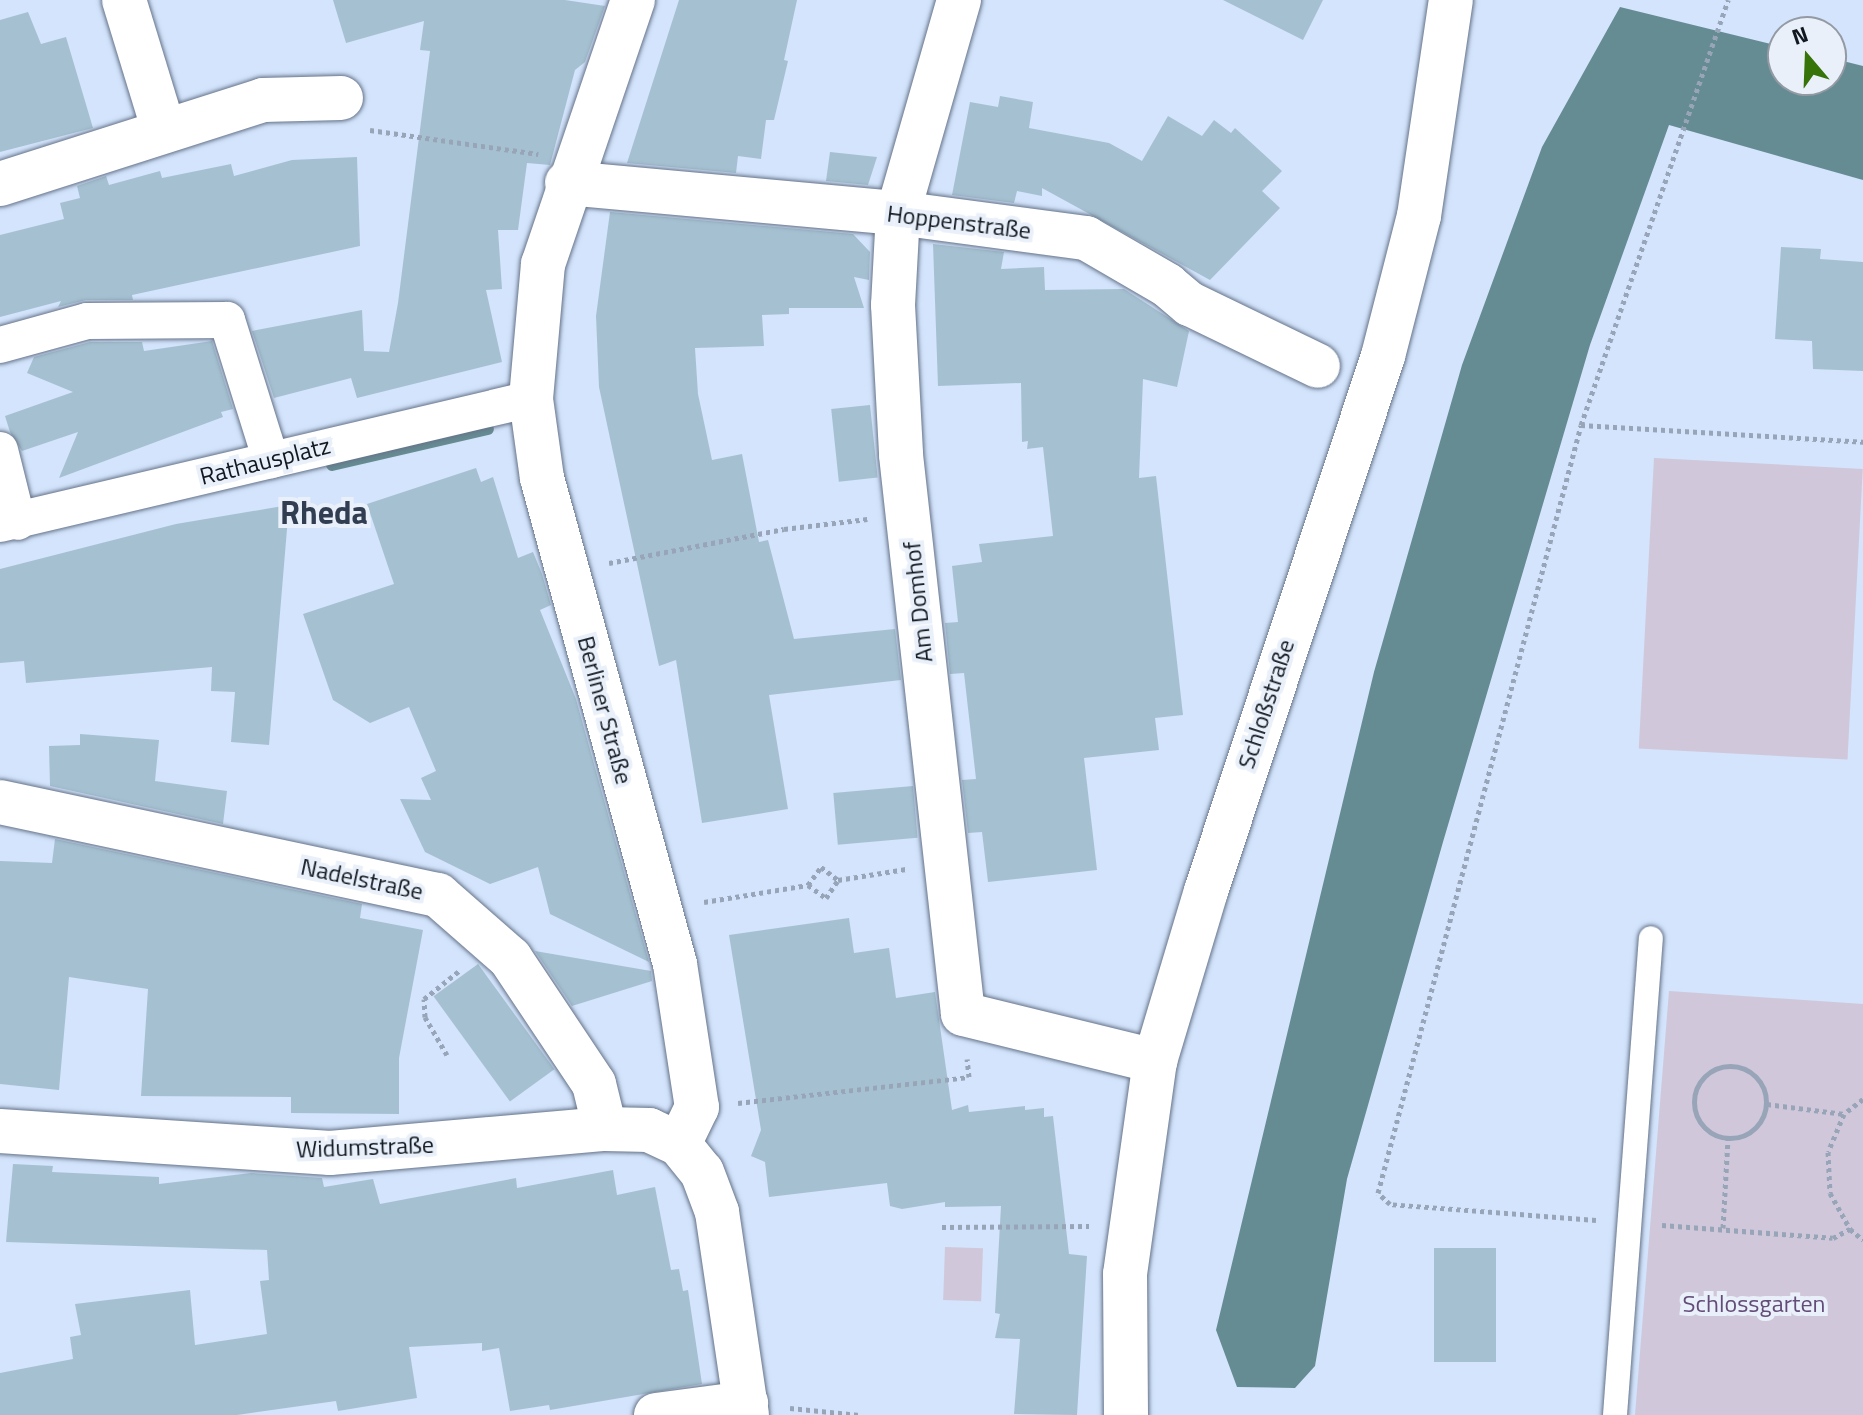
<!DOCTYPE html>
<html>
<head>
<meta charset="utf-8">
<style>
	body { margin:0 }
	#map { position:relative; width:1863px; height:1415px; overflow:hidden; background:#d3e4fc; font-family:"Titillium Web",sans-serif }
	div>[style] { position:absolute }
	.green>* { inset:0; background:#d0c7da; transform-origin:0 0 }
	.water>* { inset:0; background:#668c93 }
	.stream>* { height:12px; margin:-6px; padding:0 6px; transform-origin:6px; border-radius:6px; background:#668c93 }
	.building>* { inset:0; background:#a5c1d1; transform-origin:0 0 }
	.path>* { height:5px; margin-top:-2.5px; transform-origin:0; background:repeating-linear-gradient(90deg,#98a5b8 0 4px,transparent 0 8px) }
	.path>.ring { margin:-2.5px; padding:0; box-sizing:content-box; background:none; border:5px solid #98a5b8; border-radius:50% }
	.roads { filter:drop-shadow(0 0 2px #657389) drop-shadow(0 0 2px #657389) }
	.service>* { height:24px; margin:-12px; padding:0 12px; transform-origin:12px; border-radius:12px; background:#fff }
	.pedestrian>* { height:36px; margin:-18px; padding:0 18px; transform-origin:18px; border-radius:18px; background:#fff }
	.minor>* { height:44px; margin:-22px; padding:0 22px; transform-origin:22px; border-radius:22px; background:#fff }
	.tertiary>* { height:44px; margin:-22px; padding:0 22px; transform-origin:22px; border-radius:22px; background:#fff }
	span { translate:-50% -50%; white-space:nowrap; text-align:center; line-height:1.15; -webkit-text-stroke:8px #e9f0fa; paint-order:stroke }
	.street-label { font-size:24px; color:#121820 }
	.park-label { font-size:24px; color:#634c77 }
	.district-label { font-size:32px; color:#313d51; font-weight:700 }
	.north { position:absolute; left:1767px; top:16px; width:80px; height:80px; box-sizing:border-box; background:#e9f0fa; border:2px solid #939aa3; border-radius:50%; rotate:341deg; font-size:22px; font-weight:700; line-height:32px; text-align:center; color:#121820 }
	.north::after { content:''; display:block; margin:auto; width:28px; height:36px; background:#367309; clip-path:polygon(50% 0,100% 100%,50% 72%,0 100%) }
</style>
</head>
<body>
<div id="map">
	<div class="green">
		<div style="left:1654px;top:458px;width:209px;height:291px;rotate:3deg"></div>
		<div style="clip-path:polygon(1669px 991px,1863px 1004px,1863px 1415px,1635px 1415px)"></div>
		<div style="left:945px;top:1247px;width:38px;height:53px;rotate:2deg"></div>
	</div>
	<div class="water">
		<div style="clip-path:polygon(1620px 7px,1783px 47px,1783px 80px,1831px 80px,1831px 58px,1863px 66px,1863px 180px,1669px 125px,1590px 345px,1443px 842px,1347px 1179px,1315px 1366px,1295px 1388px,1237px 1387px,1216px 1330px,1374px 672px,1462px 365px,1542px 147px)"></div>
	</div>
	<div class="stream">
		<div style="left:332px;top:465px;width:160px;rotate:-13deg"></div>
	</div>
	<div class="building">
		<div style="clip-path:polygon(333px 0,565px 0,605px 6px,585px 62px,575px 70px,550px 165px,527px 163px,518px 230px,498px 230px,502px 289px,486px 290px,502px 362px,357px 398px,351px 378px,274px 398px,252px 331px,362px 310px,364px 351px,389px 352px,398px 303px,430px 51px,420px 50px,424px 21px,346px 43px)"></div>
		<div style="clip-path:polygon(679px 0,797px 0,784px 60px,788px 61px,774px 120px,766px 120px,761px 159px,738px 156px,736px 173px,627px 163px)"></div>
		<div style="clip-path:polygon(1223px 0,1323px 0,1303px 40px)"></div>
		<div style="clip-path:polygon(28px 12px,41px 44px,66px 37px,93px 128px,0 152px,0 20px)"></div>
		<div style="clip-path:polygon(1000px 96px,1033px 102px,1029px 128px,1109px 143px,1142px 161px,1168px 116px,1202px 136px,1214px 120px,1231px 133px,1235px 128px,1282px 171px,1262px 191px,1280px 208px,1210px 280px,1042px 188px,1042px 196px,1017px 191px,1014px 203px,952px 195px,970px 102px,998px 107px)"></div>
		<div style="clip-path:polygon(830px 152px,877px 157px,868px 185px,826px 181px)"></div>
		<div style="clip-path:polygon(357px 157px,360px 246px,132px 295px,133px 300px,86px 300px,58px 307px,61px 301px,0 317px,0 235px,64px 219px,60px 203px,80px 198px,77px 186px,106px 176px,109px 185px,160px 171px,162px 178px,231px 164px,234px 176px,292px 160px)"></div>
		<div style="clip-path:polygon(610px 212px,853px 234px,870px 252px,869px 280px,854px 277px,864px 308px,789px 308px,789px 314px,762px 315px,764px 346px,695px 348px,698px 394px,712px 460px,742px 454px,759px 542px,768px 540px,794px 639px,895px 629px,901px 680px,769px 695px,788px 809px,702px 823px,676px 660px,659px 666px,599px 387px,596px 316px)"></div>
		<div style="clip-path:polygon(933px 244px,1004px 252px,1001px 269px,1044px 267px,1045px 290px,1124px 289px,1189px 331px,1177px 387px,1143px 379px,1139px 478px,1156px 476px,1183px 715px,1155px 718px,1159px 750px,1084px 758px,1097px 870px,988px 882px,982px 832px,968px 833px,962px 780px,976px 779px,964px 673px,950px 674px,945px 623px,958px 622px,952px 566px,982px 562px,979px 544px,1053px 536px,1043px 447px,1027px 449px,1028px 441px,1022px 442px,1021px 383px,938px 386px)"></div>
		<div style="clip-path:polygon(1781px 247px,1821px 249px,1820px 259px,1863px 262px,1863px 371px,1813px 369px,1812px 341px,1775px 339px)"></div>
		<div style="clip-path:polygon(212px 341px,233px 409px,221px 412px,223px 417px,59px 478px,78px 432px,22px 451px,10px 432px,5px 416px,73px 392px,27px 373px,34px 357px,90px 342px,142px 342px,144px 351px)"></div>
		<div style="left:870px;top:405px;width:73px;height:39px;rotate:84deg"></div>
		<div style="clip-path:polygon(476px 468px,481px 482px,493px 477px,518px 558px,533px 552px,542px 574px,551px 605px,540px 610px,576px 699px,649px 962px,550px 914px,538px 867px,490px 884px,425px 852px,400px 799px,431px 800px,421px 778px,436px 771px,409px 707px,370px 723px,333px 700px,303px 614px,394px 584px,367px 504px)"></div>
		<div style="clip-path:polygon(289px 505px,269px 745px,231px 742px,235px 692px,211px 691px,212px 667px,26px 683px,24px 661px,0 663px,0 569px,176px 524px)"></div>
		<div style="clip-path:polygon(80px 734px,159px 740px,155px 781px,227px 791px,223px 824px,50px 786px,49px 746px,80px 745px)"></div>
		<div style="left:913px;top:786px;width:52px;height:80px;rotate:85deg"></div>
		<div style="clip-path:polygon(55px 839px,362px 904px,360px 918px,423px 930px,399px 1058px,399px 1114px,291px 1113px,291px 1097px,141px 1096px,148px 989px,69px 977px,59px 1090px,0 1084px,0 861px,52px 863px)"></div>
		<div style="clip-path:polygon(849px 918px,854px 953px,889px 948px,896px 998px,935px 992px,952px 1110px,968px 1105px,969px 1112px,1025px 1106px,1025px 1110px,1044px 1108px,1044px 1117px,1053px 1116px,1069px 1254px,1087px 1256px,1077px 1415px,1014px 1414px,1020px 1339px,995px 1338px,1000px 1314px,995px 1313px,1001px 1206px,945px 1207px,945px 1202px,902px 1209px,890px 1206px,887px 1183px,769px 1197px,765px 1162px,751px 1156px,761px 1130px,729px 935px)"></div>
		<div style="clip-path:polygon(535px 951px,651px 971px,652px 981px,572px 1006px)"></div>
		<div style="left:478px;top:964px;width:130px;height:55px;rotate:54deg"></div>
		<div style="clip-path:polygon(13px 1164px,53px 1166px,52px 1172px,159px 1177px,159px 1184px,251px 1173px,322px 1178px,324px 1187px,373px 1179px,380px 1204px,516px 1178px,517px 1188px,613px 1170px,617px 1195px,655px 1187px,671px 1270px,679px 1269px,683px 1291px,688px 1290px,702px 1384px,550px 1410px,549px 1405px,510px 1411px,499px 1348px,482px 1351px,482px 1343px,409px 1347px,417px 1398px,338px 1411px,336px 1401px,237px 1415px,0 1415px,0 1373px,73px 1359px,70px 1337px,81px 1335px,75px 1304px,190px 1290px,195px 1345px,267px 1334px,260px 1281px,269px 1280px,267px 1250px,6px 1242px)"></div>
		<div style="left:1434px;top:1248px;width:62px;height:114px"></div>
	</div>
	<div class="path">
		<div style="left:370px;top:130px;width:170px;rotate:8.1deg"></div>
		<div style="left:1581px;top:425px;width:283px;rotate:3.4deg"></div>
		<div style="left:609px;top:563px;width:178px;rotate:-11deg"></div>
		<div style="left:784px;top:529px;width:84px;rotate:-6.9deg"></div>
		<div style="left:808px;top:885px;width:22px;rotate:36deg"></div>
		<div style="left:826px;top:898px;width:22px;rotate:-56deg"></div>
		<div style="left:704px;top:902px;width:105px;rotate:-9.3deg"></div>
		<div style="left:808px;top:885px;width:22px;rotate:-54deg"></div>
		<div style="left:821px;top:867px;width:21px;rotate:37deg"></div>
		<div style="left:838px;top:880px;width:69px;rotate:-9.2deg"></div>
		<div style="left:447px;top:1055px;width:44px;rotate:-120.1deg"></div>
		<div style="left:425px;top:1017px;width:18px;rotate:-93deg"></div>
		<div style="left:424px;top:999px;width:45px;rotate:-38.7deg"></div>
		<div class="ring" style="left:1694px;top:1066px;width:67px;height:67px"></div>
		<div style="left:1863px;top:1099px;width:24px;rotate:142deg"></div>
		<div style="left:1844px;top:1114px;width:41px;rotate:112.8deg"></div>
		<div style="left:1828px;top:1152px;width:41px;rotate:87.2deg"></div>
		<div style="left:1830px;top:1193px;width:41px;rotate:60.9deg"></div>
		<div style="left:1850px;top:1229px;width:17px;rotate:40deg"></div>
		<div style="left:738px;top:1103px;width:232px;rotate:-6.4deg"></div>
		<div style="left:969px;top:1077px;width:18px;rotate:-96deg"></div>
		<div style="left:1767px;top:1104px;width:78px;rotate:7.4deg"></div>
		<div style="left:1596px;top:1220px;width:207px;rotate:-175.6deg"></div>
		<div style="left:1390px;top:1204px;width:16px;rotate:-137deg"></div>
		<div style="left:1378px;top:1193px;width:794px;rotate:-75.19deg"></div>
		<div style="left:1581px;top:425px;width:450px;rotate:-70.9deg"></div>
		<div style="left:1662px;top:1225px;width:171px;rotate:4.3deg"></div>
		<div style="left:1833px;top:1238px;width:19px;rotate:-28deg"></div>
		<div style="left:942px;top:1227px;width:147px;rotate:-0.4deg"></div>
		<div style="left:1723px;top:1228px;width:89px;rotate:-86.8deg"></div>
		<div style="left:790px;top:1408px;width:70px;rotate:5.7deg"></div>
	</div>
	<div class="roads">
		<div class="service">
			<div style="left:1615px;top:1415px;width:478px;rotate:-85.7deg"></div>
		</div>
		<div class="pedestrian">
			<div style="left:0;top:345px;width:90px;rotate:-15.4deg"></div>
			<div style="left:87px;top:321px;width:140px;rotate:-0.4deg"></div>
			<div style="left:227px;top:320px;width:147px;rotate:72.6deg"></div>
			<div style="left:0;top:450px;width:74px;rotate:76deg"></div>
			<div style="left:0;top:524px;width:546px;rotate:-13.25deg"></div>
		</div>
		<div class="minor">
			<div style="left:124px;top:0;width:137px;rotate:73deg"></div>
			<div style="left:633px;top:0;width:279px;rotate:108.8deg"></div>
			<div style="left:543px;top:264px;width:136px;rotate:95.1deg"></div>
			<div style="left:531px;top:399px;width:80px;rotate:82.1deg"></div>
			<div style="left:542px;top:478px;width:504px;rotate:74.7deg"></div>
			<div style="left:675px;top:964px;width:145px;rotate:81.3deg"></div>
			<div style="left:697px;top:1107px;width:41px;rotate:115.9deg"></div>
			<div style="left:959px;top:0;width:222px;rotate:106deg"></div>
			<div style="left:898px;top:213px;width:92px;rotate:93.1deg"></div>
			<div style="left:893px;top:305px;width:150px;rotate:86.9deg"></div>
			<div style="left:901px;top:455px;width:562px;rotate:83.67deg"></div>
			<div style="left:963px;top:1014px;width:198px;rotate:13.8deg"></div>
			<div style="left:567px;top:183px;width:332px;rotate:5.2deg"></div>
			<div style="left:898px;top:213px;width:190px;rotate:7.6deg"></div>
			<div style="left:1086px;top:238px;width:94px;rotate:30.1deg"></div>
			<div style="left:1167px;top:285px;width:30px;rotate:40deg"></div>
			<div style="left:1190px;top:304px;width:142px;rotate:25.8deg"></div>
			<div style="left:0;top:184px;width:276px;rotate:-17.7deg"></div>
			<div style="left:263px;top:100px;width:78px;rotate:-1.5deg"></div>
			<div style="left:0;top:802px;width:448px;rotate:12deg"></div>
			<div style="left:438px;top:895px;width:96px;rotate:41.2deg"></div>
			<div style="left:510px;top:958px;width:151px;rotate:56.3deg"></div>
			<div style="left:594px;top:1084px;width:46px;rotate:76.3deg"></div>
			<div style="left:0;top:1131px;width:331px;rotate:3.8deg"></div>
			<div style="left:330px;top:1153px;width:276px;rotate:-5deg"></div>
			<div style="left:605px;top:1129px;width:44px;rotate:1.3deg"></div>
			<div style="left:649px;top:1130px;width:33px;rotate:25deg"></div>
			<div style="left:679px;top:1144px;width:36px;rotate:51deg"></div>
			<div style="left:702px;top:1172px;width:43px;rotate:69.4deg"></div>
			<div style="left:717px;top:1212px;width:205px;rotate:81.6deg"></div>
			<div style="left:656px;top:1415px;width:91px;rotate:-7.6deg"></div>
		</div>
		<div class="tertiary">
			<div style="left:1126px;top:1415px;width:141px;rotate:-90.4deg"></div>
			<div style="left:1125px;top:1274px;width:215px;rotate:-82deg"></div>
			<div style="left:1155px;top:1061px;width:177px;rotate:-73.3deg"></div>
			<div style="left:1206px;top:891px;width:564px;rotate:-71.69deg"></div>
			<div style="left:1383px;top:356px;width:145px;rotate:-75.6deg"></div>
			<div style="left:1419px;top:216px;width:218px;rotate:-81.6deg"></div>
		</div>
	</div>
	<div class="street-label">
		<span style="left:959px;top:222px;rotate:7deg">Hoppenstraße</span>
		<span style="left:265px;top:461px;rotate:-14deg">Rathausplatz</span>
		<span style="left:918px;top:602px;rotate:-96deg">Am Domhof</span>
		<span style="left:1266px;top:704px;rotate:-72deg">Schloßstraße</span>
		<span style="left:605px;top:710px;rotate:75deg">Berliner Straße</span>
		<span style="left:362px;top:879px;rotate:12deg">Nadelstraße</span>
		<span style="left:365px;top:1147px;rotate:-2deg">Widumstraße</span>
	</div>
	<div class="park-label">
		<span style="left:1754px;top:1304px">Schlossgarten</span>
	</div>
	<div class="district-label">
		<span style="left:324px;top:512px">Rheda</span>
	</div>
	<div class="north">N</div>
</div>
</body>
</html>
